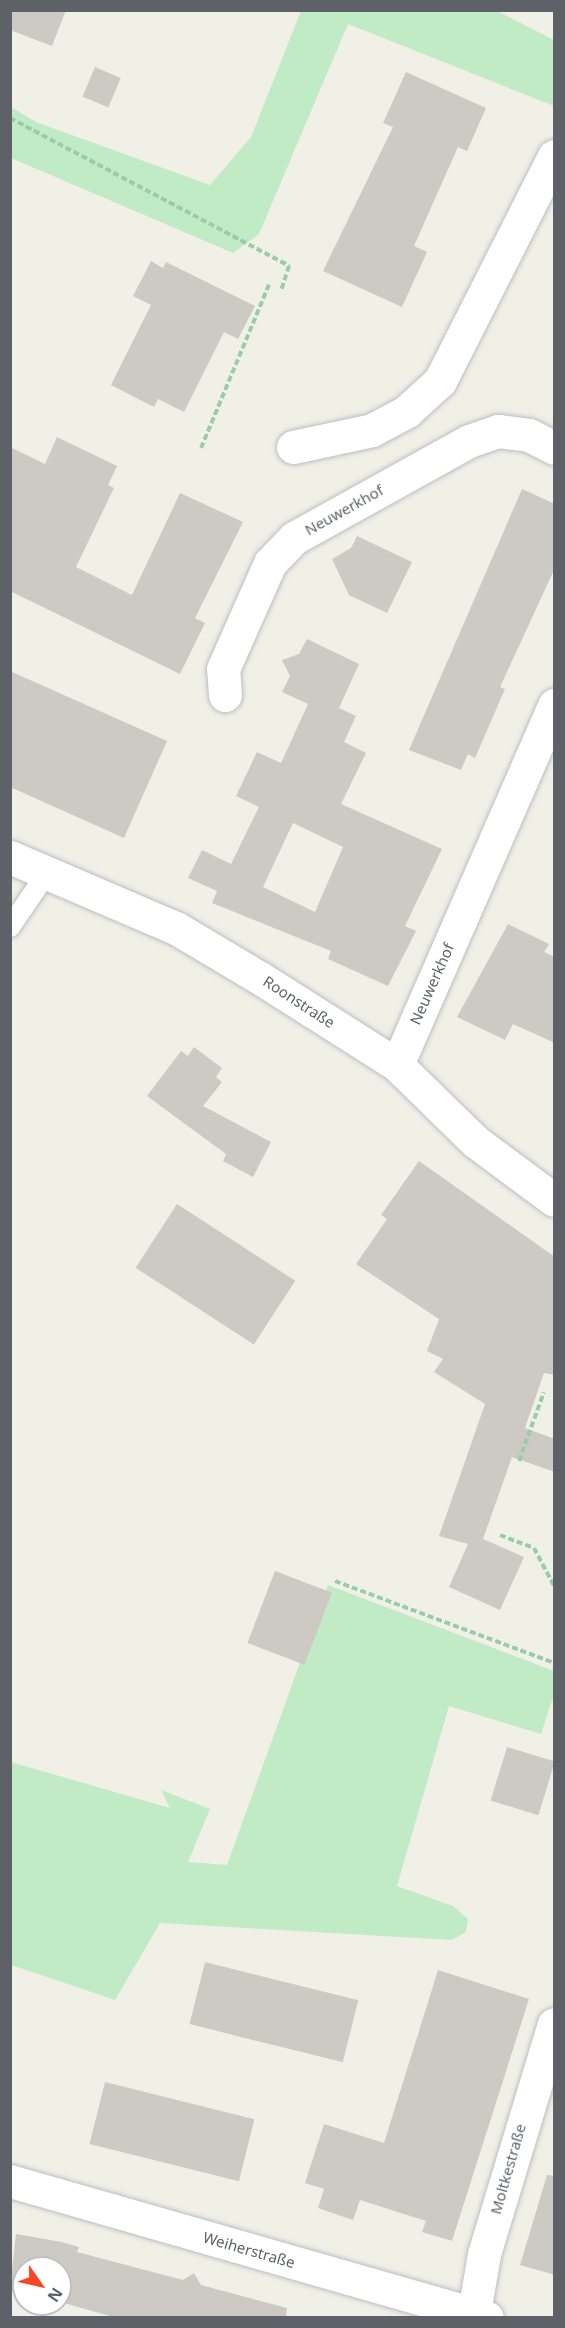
<!DOCTYPE html>
<html>
<head>
<meta charset="utf-8">
<style>
	body { margin:0 }
	#map { position:relative; width:565px; height:2328px; overflow:hidden; background:#f1f0e6; font-family:"Noto Sans",sans-serif }
	div>[style] { position:absolute }
	.green>* { inset:0; background:#c1ebc4 }
	.building>* { inset:0; background:#cdcac3; transform-origin:0 0 }
	.path>* { height:4px; margin-top:-2px; transform-origin:0; background:repeating-linear-gradient(90deg,#99ccac 0 6px,transparent 0 9px) }
	.roads { filter:drop-shadow(0 0 2px #bbbec3) drop-shadow(0 0 2px #bbbec3) }
	.lane>* { height:20px; margin:-10px; padding:0 10px; transform-origin:10px; border-radius:10px; background:#fff }
	.street>* { height:33px; margin:-16.5px; padding:0 16.5px; transform-origin:16.5px; border-radius:16.5px; background:#fff }
	span { translate:-50% -50%; white-space:nowrap; text-align:center; line-height:1.15; -webkit-text-stroke:4.5px #fff; paint-order:stroke }
	.street-label { font-size:15px; color:#5e6168 }
	.frame { position:absolute; inset:0; border:12px solid #5e6168; pointer-events:none }
	.north { position:absolute; left:12px; top:2256px; width:60px; height:60px; box-sizing:border-box; background:#fff; border:2px solid #bfc0c3; border-radius:50%; rotate:124deg; font-size:16px; font-weight:700; line-height:24px; text-align:center; color:#5e6168 }
	.north::after { content:''; display:block; margin:auto; width:21px; height:27px; background:#fa4624; clip-path:polygon(50% 0,100% 100%,50% 72%,0 100%) }
</style>
</head>
<body>
<div id="map">
	<div class="green">
		<div style="clip-path:polygon(301px 11px,497px 11px,554px 40px,554px 106px,348px 24px,259px 234px,233px 253px,11px 158px,11px 107px,36px 122px,210px 185px,251px 137px)"></div>
		<div style="clip-path:polygon(328px 1585px,554px 1671px,554px 1694px,541px 1734px,449px 1706px,397px 1886px,453px 1906px,468px 1919px,466px 1932px,452px 1940px,160px 1923px,115px 2000px,11px 1965px,11px 1762px,170px 1808px,161px 1790px,210px 1809px,188px 1862px,227px 1865px)"></div>
	</div>
	<div class="building">
		<div style="clip-path:polygon(10px 10px,66px 10px,52px 46px,10px 30px)"></div>
		<div style="left:95px;top:67px;width:28px;height:32px;rotate:23deg"></div>
		<div style="clip-path:polygon(406px 72px,486px 108px,467px 151px,458px 147px,414px 246px,427px 252px,402px 307px,323px 271px,393px 127px,383px 123px)"></div>
		<div style="clip-path:polygon(151px 261px,163px 268px,166px 262px,255px 306px,238px 339px,224px 332px,184px 412px,158px 399px,154px 407px,111px 385px,151px 305px,133px 296px)"></div>
		<div style="clip-path:polygon(57px 437px,117px 466px,108px 485px,114px 488px,76px 567px,132px 595px,180px 493px,243px 522px,195px 618px,205px 623px,180px 674px,10px 591px,10px 447px,45px 464px)"></div>
		<div style="clip-path:polygon(522px 489px,555px 504px,555px 568px,500px 687px,505px 689px,475px 758px,468px 754px,461px 770px,409px 750px)"></div>
		<div style="clip-path:polygon(357px 536px,412px 562px,387px 613px,349px 595px,332px 559px,351px 548px)"></div>
		<div style="clip-path:polygon(evenodd,307px 639px,359px 664px,339px 708px,356px 716px,344px 742px,366px 753px,341px 804px,442px 849px,405px 926px,416px 931px,388px 986px,328px 959px,331px 951px,212px 903px,217px 891px,188px 878px,202px 850px,231px 864px,259px 807px,236px 796px,257px 752px,281px 763px,308px 704px,282px 692px,290px 676px,282px 660px,299px 654px,307px 639px,293px 823px,343px 847px,315px 912px,263px 887px,293px 823px)"></div>
		<div style="clip-path:polygon(10px 671px,167px 741px,124px 838px,10px 787px)"></div>
		<div style="clip-path:polygon(508px 924px,549px 944px,544px 952px,555px 957px,555px 1043px,513px 1024px,505px 1040px,457px 1017px)"></div>
		<div style="clip-path:polygon(194px 1047px,222px 1068px,216px 1077px,222px 1082px,203px 1106px,271px 1142px,253px 1177px,223px 1161px,226px 1154px,147px 1096px,181px 1051px,188px 1056px)"></div>
		<div style="clip-path:polygon(419px 1161px,555px 1257px,555px 1375px,544px 1373px,525px 1428px,555px 1439px,555px 1472px,512px 1457px,483px 1539px,524px 1557px,500px 1610px,449px 1587px,468px 1544px,439px 1536px,485px 1404px,434px 1372px,443px 1359px,427px 1351px,439px 1319px,356px 1264px,387px 1219px,381px 1215px)"></div>
		<div style="left:177px;top:1204px;width:141px;height:76px;rotate:33deg"></div>
		<div style="left:275px;top:1571px;width:61px;height:77px;rotate:21deg"></div>
		<div style="left:507px;top:1747px;width:50px;height:56px;rotate:17deg"></div>
		<div style="left:205px;top:1962px;width:158px;height:64px;rotate:14deg"></div>
		<div style="clip-path:polygon(438px 1970px,529px 1999px,452px 2241px,422px 2232px,426px 2221px,360px 2200px,353px 2220px,318px 2208px,324px 2189px,305px 2183px,324px 2124px,384px 2143px)"></div>
		<div style="left:105px;top:2082px;width:154px;height:64px;rotate:14deg"></div>
		<div style="clip-path:polygon(547px 2175px,555px 2176px,555px 2275px,520px 2265px)"></div>
		<div style="clip-path:polygon(16px 2234px,62px 2242px,79px 2247px,77px 2252px,183px 2280px,194px 2273px,201px 2285px,287px 2308px,286px 2318px,117px 2318px,60px 2302px,60px 2268px,24px 2268px,24px 2293px,10px 2289px)"></div>
	</div>
	<div class="path">
		<div style="left:10px;top:118px;width:316px;rotate:27.9deg"></div>
		<div style="left:289px;top:266px;width:25px;rotate:108deg"></div>
		<div style="left:201px;top:448px;width:177px;rotate:-67.4deg"></div>
		<div style="left:519px;top:1461px;width:73px;rotate:-70.1deg"></div>
		<div style="left:500px;top:1535px;width:36px;rotate:21deg"></div>
		<div style="left:534px;top:1548px;width:43px;rotate:62.2deg"></div>
		<div style="left:335px;top:1581px;width:234px;rotate:20.5deg"></div>
	</div>
	<div class="roads">
		<div class="lane">
			<div style="left:10px;top:927px;width:65px;rotate:-55.6deg"></div>
		</div>
		<div class="street">
			<div style="left:293px;top:447px;width:81px;rotate:-12.1deg"></div>
			<div style="left:372px;top:430px;width:40px;rotate:-28deg"></div>
			<div style="left:407px;top:411px;width:45px;rotate:-42.3deg"></div>
			<div style="left:440px;top:381px;width:252px;rotate:-63.1deg"></div>
			<div style="left:225px;top:695px;width:26px;rotate:-94deg"></div>
			<div style="left:223px;top:669px;width:116px;rotate:-66.1deg"></div>
			<div style="left:270px;top:563px;width:35px;rotate:-46deg"></div>
			<div style="left:294px;top:538px;width:200px;rotate:-29deg"></div>
			<div style="left:469px;top:441px;width:31px;rotate:-19deg"></div>
			<div style="left:498px;top:431px;width:31px;rotate:7deg"></div>
			<div style="left:529px;top:435px;width:28px;rotate:27deg"></div>
			<div style="left:10px;top:857px;width:181px;rotate:23.2deg"></div>
			<div style="left:176px;top:928px;width:98px;rotate:30.8deg"></div>
			<div style="left:260px;top:978px;width:162px;rotate:32.4deg"></div>
			<div style="left:397px;top:1065px;width:110px;rotate:44.3deg"></div>
			<div style="left:476px;top:1142px;width:97px;rotate:36.6deg"></div>
			<div style="left:397px;top:1065px;width:393px;rotate:-66.4deg"></div>
			<div style="left:10px;top:2181px;width:496px;rotate:16deg"></div>
			<div style="left:473px;top:2318px;width:65px;rotate:-80.2deg"></div>
			<div style="left:484px;top:2254px;width:240px;rotate:-73.1deg"></div>
		</div>
	</div>
	<div class="street-label">
		<span style="left:344px;top:510px;rotate:-29deg">Neuwerkhof</span>
		<span style="left:432px;top:984px;rotate:-66deg">Neuwerkhof</span>
		<span style="left:299px;top:1002px;rotate:33deg">Roonstraße</span>
		<span style="left:508px;top:2169px;rotate:-74deg">Moltkestraße</span>
		<span style="left:249px;top:2250px;rotate:16deg">Weiherstraße</span>
	</div>
	<div class="frame"></div>
	<div class="north">N</div>
</div>
</body>
</html>
